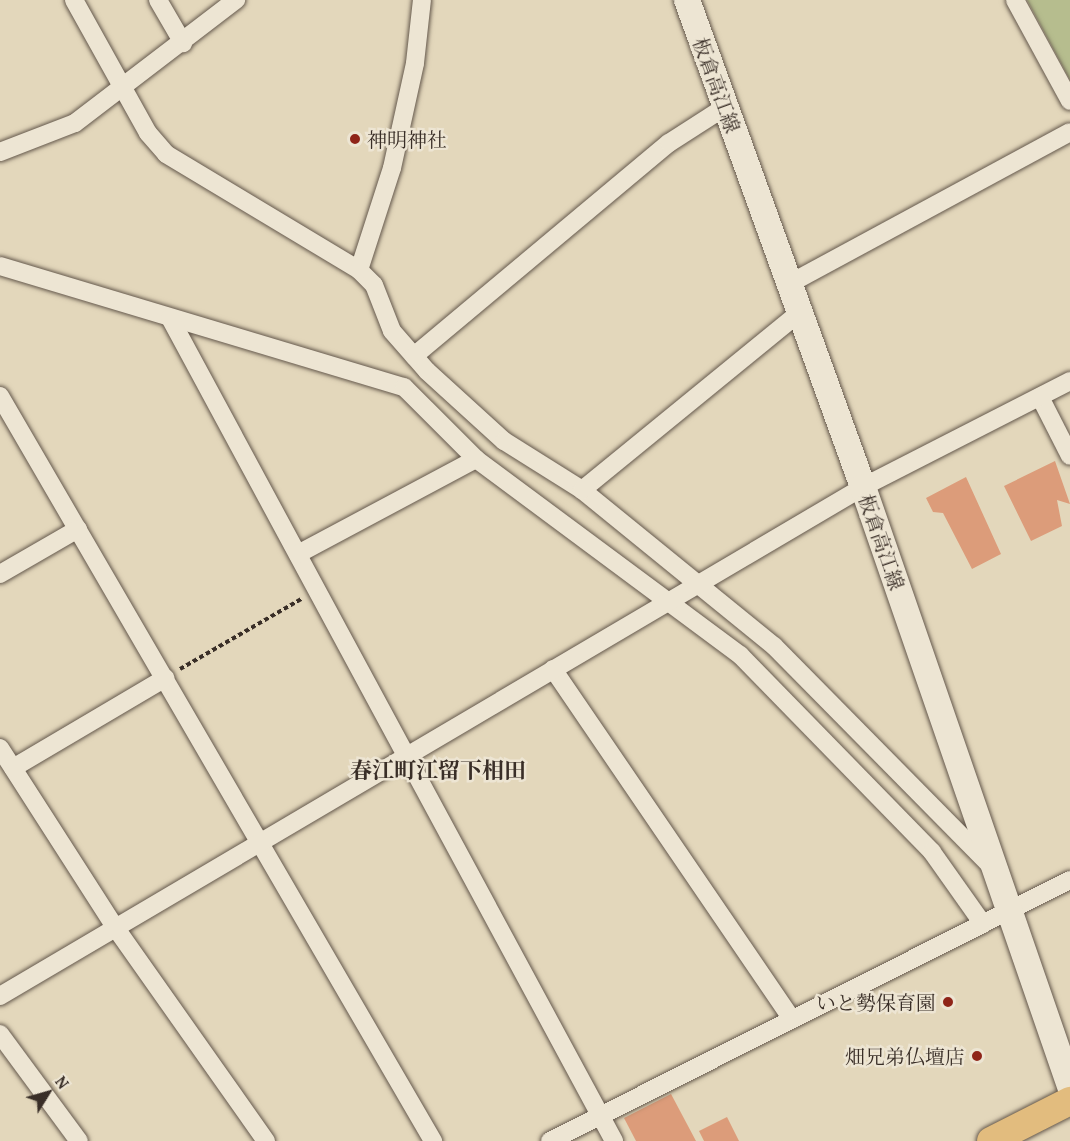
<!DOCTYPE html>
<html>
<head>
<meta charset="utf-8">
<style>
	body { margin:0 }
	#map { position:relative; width:1070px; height:1141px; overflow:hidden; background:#e3d7bb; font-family:"Gentium Book Plus","Noto Serif JP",serif }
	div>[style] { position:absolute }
	.green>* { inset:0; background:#b6bd8e }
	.building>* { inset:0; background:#dc9c7a }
	.path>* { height:4px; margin-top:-2px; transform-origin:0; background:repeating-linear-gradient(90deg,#392e27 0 4.5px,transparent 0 7.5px) }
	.roads { filter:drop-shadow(0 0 2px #64584c) drop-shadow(0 0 2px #64584c) }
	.street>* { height:18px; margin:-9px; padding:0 9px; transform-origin:9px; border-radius:9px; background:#ede5d3 }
	.secondary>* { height:26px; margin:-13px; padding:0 13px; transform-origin:13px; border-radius:13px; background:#ede5d3 }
	.primary>* { height:28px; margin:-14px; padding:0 14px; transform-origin:14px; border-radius:14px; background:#e2bc7e }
	.dots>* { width:16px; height:16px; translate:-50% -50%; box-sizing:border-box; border:3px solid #ede5d3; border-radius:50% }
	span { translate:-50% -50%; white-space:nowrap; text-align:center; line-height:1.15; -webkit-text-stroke:5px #ede5d3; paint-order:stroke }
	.street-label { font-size:20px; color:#392e27 }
	.poi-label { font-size:20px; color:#392e27 }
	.left { translate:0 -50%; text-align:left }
	.right { translate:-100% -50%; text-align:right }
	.quarter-label { font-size:22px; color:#392e27; font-weight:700 }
	.north { position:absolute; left:18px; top:1063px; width:60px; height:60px; -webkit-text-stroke:4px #ede5d3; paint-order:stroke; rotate:53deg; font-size:16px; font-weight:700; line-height:24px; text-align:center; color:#392e27 }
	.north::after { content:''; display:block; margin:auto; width:21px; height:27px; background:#392e27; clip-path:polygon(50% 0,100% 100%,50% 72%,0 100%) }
</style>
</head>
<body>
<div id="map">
	<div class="green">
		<div style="clip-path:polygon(1027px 0,1070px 0,1070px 80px)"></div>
	</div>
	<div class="building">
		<div style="clip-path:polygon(1055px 461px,1070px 504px,1057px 500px,1062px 526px,1031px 541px,1004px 486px)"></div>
		<div style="clip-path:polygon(966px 477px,1001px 554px,972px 569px,943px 513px,933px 512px,926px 498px)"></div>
		<div style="clip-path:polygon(671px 1094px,696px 1141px,636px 1141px,624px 1118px)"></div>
		<div style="clip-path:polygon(727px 1117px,739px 1141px,704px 1141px,699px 1131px)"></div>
	</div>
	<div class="path">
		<div style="left:180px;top:669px;width:140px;rotate:-30deg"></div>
	</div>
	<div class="roads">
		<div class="street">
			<div style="left:74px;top:0;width:152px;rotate:60.9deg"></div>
			<div style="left:148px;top:133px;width:28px;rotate:49deg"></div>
			<div style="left:166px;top:154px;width:225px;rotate:31deg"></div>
			<div style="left:359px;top:270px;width:21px;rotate:45deg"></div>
			<div style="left:374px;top:285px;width:49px;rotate:68.6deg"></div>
			<div style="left:392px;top:331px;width:53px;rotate:48.8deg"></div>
			<div style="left:427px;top:371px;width:104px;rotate:42.3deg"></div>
			<div style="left:504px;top:441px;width:92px;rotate:32.1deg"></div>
			<div style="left:582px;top:490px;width:247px;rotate:39.1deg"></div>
			<div style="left:774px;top:646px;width:309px;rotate:45.4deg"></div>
			<div style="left:158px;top:0;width:50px;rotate:59.8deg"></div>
			<div style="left:1015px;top:0;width:115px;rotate:61.4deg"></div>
			<div style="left:0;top:152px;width:80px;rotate:-21.1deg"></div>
			<div style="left:75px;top:123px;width:203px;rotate:-37.4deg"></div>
			<div style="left:0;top:266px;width:422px;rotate:16.7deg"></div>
			<div style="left:404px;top:387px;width:102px;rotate:45deg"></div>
			<div style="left:476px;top:459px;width:329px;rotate:36.6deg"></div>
			<div style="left:740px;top:655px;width:275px;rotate:45.7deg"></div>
			<div style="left:932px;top:852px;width:88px;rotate:54.7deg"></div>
			<div style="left:359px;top:270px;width:107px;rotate:-72.1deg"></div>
			<div style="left:392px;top:168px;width:107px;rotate:-77.6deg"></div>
			<div style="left:415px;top:63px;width:63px;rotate:-83.7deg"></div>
			<div style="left:789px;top:284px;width:319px;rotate:-28.4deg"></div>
			<div style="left:170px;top:318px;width:935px;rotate:61.65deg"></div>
			<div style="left:414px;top:356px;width:332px;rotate:-39.9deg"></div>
			<div style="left:669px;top:143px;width:67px;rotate:-32.7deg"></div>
			<div style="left:0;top:396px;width:862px;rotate:59.83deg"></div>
			<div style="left:1040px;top:397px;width:66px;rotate:63deg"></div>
			<div style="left:582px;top:490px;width:280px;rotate:-39.2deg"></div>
			<div style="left:298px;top:554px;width:202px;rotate:-28.1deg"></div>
			<div style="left:0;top:574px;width:90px;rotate:-30deg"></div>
			<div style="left:553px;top:669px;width:424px;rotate:55.7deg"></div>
			<div style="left:0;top:748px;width:213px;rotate:57.3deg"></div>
			<div style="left:115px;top:927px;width:262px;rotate:54.8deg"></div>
			<div style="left:13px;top:768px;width:177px;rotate:-30.6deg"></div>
			<div style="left:0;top:996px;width:1002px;rotate:-30.53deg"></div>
			<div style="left:863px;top:487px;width:233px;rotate:-27.1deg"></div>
			<div style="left:0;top:1034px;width:133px;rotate:53.6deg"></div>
			<div style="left:550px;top:1141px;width:582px;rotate:-26.65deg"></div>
		</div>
		<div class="secondary">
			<div style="left:687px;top:0;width:518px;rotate:70.13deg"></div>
			<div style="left:863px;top:487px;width:634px;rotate:70.94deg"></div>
		</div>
		<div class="primary">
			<div style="left:991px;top:1141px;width:89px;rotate:-26.9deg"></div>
		</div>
	</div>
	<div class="dots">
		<div style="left:355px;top:139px;background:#8f2418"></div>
		<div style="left:948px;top:1002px;background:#8f2418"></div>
		<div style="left:977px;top:1056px;background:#8f2418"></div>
	</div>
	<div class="street-label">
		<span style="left:717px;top:85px;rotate:70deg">板倉高江線</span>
		<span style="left:882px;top:542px;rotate:71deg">板倉高江線</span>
	</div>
	<div class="poi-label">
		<span class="left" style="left:367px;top:139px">神明神社</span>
		<span class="right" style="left:936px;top:1002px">いと勢保育園</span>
		<span class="right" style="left:965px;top:1056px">畑兄弟仏壇店</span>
	</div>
	<div class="quarter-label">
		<span style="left:438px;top:771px">春江町江留下相田</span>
	</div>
	<div class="north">N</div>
</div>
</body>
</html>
